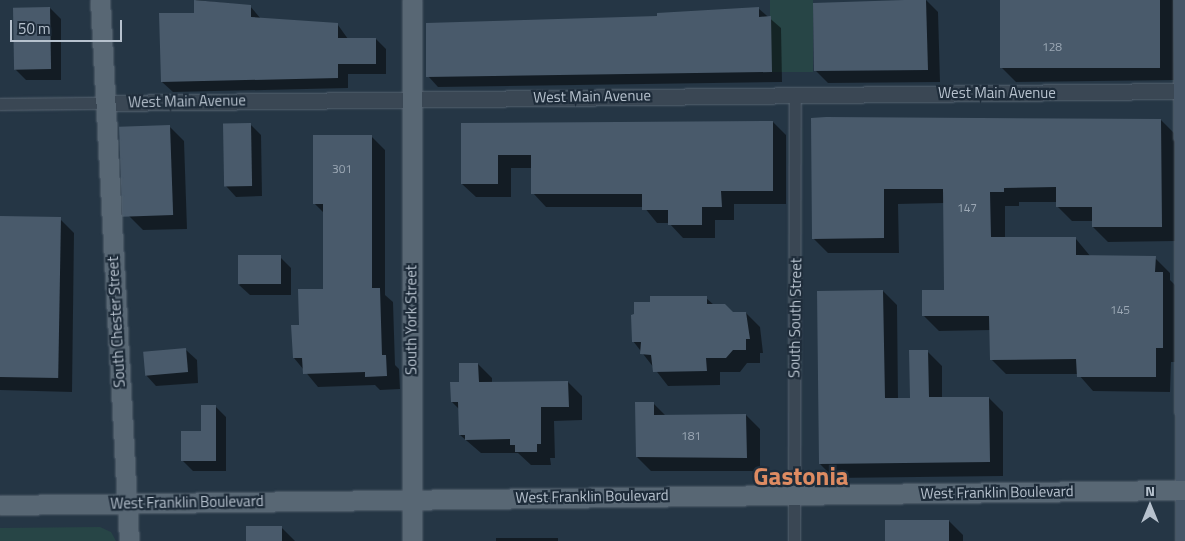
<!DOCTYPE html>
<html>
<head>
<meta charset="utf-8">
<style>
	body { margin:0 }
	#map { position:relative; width:1185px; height:541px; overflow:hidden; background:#253645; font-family:"Titillium Web",sans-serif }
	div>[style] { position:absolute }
	.green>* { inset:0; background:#274546; transform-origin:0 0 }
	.shadow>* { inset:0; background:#0007; transform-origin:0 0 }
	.building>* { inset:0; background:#495a6b; transform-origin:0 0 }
	.roads { filter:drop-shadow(0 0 1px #586572) drop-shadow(0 0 1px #586572) }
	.minor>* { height:11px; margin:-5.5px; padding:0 5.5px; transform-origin:5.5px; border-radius:5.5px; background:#3a4754 }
	.tertiary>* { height:15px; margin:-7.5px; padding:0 7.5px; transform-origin:7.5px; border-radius:7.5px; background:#3a4754 }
	.secondary>* { height:16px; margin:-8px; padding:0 8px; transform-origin:8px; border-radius:8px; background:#475768 }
	.primary>* { height:19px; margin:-9.5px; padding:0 9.5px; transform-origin:9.5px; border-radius:9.5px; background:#586774 }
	span { translate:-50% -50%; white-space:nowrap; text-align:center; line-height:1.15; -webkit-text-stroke:4.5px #1e2c3a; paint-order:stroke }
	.number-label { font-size:12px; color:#9ca8b5 }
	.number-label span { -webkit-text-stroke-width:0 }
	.street-label { font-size:15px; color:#b7c2ce }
	.town-label { font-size:25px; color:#de8b62; font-weight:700 }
	.north { position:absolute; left:1125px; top:481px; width:50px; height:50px; -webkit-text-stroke:4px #1e2c3a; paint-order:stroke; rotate:0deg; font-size:14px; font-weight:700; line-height:20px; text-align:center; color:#b7c2ce }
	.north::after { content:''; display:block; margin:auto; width:18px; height:22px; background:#b7c2ce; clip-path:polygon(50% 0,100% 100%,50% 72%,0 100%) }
	.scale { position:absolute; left:10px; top:20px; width:112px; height:22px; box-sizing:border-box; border:2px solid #b7c2ce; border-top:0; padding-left:6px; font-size:15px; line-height:18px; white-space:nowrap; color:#b7c2ce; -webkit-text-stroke:4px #1e2c3a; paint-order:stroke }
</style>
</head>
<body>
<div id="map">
	<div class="green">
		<div style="left:770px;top:0;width:43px;height:72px"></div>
		<div style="clip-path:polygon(100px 527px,111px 532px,116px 541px,0 541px,0 528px)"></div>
	</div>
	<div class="shadow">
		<div style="clip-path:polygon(196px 0,250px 6px,261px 19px,338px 25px,348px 39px,376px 39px,386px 49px,386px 74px,348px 74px,348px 88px,173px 92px,162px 82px,196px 14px)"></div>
		<div style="clip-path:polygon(926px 0,938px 12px,940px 82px,828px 83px,815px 70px)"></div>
		<div style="clip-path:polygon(1001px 0,1173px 0,1174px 80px,1016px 82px,1002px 68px)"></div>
		<div style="clip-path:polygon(50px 8px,61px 19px,61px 80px,26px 80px,15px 69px)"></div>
		<div style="clip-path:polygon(758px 8px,781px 28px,782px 82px,438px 87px,428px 76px,659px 17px)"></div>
		<div style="clip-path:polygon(812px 119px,1161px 120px,1176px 135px,1176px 241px,1108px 242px,1093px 227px,1093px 221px,1072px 221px,1057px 206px,1057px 202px,1019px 202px,1019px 206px,1005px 206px,1005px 238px,1076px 239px,1091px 257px,1155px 258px,1170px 273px,1170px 280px,1178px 288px,1177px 362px,1171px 362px,1170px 392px,1093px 391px,1078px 374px,1006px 374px,991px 359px,991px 330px,939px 331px,924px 316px,945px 291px,944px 203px,898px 204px,899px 253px,828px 253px,813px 238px)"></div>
		<div style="clip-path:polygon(773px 122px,786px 135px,786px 204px,734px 204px,734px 220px,715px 220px,715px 238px,683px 238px,669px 223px,657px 223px,644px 207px,546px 207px,533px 193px,532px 168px,511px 168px,511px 197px,476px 197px,462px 184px,462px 124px)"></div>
		<div style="clip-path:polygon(251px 125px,261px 135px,262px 196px,236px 197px,226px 186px)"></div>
		<div style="clip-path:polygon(170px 127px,184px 141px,187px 229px,143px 230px,129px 216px)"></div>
		<div style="clip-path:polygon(371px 136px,385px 150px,385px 295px,393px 302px,395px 365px,399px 369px,400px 389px,380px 390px,375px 385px,318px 387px,294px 358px,300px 326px,324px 290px,324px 213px,314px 203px)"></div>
		<div style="clip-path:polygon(0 218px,60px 219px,74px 233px,72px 392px,0 390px)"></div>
		<div style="clip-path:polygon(280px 257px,291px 268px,291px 295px,250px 295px,239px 285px)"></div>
		<div style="clip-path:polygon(883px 291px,897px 305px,898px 399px,911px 399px,928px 352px,942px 366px,942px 398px,989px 398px,1003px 412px,1003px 476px,834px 478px,820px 464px)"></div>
		<div style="clip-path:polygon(706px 298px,714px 305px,733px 313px,746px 313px,760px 327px,763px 353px,760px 353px,760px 363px,747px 363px,740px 372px,720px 372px,720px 385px,668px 386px,633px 341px)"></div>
		<div style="clip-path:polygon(186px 350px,197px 360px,198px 383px,156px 386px,146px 375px)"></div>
		<div style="clip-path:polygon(478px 364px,492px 378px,492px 383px,568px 382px,582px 396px,582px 420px,554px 421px,555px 458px,550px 458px,551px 465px,531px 465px,518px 453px,481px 453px,460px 435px,459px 409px,452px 402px,460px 383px)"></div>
		<div style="clip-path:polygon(653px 403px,666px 416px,746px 415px,760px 429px,760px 471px,651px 471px,637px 457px)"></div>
		<div style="clip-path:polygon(215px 406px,226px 417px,226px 471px,193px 471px,182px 460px,202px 432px)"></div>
		<div style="clip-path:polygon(949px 521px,963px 535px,963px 541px,886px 541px)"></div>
		<div style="clip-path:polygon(281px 527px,295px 541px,248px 541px)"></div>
		<div style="left:496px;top:538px;width:62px;height:3px"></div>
	</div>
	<div class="building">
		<div style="clip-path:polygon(194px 0,251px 5px,251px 17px,338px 23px,338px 38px,376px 38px,376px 64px,338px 64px,338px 78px,161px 82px,159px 13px,194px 13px)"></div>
		<div style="clip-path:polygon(904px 0,926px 0,928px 70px,814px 71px,813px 3px)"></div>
		<div style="left:1000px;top:0;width:160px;height:68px"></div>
		<div style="left:50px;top:7px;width:62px;height:37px;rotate:89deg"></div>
		<div style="clip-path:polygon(759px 7px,759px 17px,771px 16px,772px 72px,426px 77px,426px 23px,657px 16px,657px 13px)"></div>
		<div style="clip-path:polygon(826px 117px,1161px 119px,1162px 227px,1092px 227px,1092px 207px,1056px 207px,1056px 187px,1004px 188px,1004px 192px,990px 192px,991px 237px,1076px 237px,1076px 255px,1156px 256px,1155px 272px,1163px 272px,1163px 348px,1156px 348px,1156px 377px,1077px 377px,1076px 359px,990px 360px,989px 316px,922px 316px,922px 290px,944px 290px,943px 189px,884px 189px,884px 238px,812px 239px,811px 118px)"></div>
		<div style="clip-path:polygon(773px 121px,773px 191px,721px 191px,722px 207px,702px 207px,702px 225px,668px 225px,668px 210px,642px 210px,642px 194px,531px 194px,531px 155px,498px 155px,498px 184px,461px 184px,461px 123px)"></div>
		<div style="left:251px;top:123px;width:63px;height:28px;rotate:89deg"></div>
		<div style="left:170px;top:125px;width:90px;height:51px;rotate:88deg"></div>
		<div style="clip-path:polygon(313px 135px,372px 135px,372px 288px,380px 288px,382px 355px,386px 355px,387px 376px,365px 377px,365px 372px,303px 374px,302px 358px,293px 358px,291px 325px,299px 325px,298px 289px,323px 289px,323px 204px,313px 204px)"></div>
		<div style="left:0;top:216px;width:61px;height:161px;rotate:1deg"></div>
		<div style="left:281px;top:255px;width:29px;height:43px;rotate:90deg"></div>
		<div style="clip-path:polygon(883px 290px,885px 398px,910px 398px,909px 350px,928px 350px,929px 397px,989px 397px,990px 462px,819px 464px,817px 291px)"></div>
		<div style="clip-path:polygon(650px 296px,707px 296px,707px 304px,725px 304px,733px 312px,746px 312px,750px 339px,746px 339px,746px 350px,733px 350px,726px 358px,706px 358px,707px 371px,653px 372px,651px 355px,640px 354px,641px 342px,632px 342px,631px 315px,634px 314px,634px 302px,650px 302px)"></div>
		<div style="left:186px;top:348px;width:24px;height:43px;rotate:85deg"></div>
		<div style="clip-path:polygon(459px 363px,478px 363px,479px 382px,568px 381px,569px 407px,541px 407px,541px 444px,537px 444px,537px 452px,515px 452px,515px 445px,510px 445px,510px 439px,465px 440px,465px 435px,459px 435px,458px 402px,451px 402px,450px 382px,459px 382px)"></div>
		<div style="clip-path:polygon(635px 402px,654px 402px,654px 415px,746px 414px,747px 458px,636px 457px)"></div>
		<div style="clip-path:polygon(201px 405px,216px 405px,216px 461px,181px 461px,181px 431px,201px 431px)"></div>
		<div style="left:885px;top:520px;width:64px;height:21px"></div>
		<div style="left:282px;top:526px;width:15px;height:36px;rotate:90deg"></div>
	</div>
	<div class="roads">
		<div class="minor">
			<div style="left:0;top:104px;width:103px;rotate:-0.6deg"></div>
			<div style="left:794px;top:541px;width:447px;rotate:-89.9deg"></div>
		</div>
		<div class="tertiary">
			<div style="left:103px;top:103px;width:1082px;rotate:-0.64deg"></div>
		</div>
		<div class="secondary">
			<div style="left:1182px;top:0;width:541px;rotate:89.79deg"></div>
		</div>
		<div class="primary">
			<div style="left:100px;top:0;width:542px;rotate:86.93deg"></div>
			<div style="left:412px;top:0;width:541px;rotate:90deg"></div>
			<div style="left:0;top:505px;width:1185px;rotate:-0.73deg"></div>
		</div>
	</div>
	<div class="number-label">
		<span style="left:1052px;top:47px">128</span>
		<span style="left:342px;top:169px">301</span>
		<span style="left:967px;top:208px">147</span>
		<span style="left:1120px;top:310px">145</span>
		<span style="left:691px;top:436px">181</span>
	</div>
	<div class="street-label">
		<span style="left:997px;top:93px">West Main Avenue</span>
		<span style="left:592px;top:96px;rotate:-1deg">West Main Avenue</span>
		<span style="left:187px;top:101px;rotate:-1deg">West Main Avenue</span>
		<span style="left:795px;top:318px;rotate:-89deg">South South Street</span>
		<span style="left:411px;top:320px;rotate:-90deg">South York Street</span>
		<span style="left:116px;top:322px;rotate:-93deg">South Chester Street</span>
		<span style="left:997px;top:492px;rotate:-1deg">West Franklin Boulevard</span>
		<span style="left:592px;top:496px;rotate:-1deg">West Franklin Boulevard</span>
		<span style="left:187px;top:502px;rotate:-1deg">West Franklin Boulevard</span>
	</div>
	<div class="town-label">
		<span style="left:801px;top:476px">Gastonia</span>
	</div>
	<div class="north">N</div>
	<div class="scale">50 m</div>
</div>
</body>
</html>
